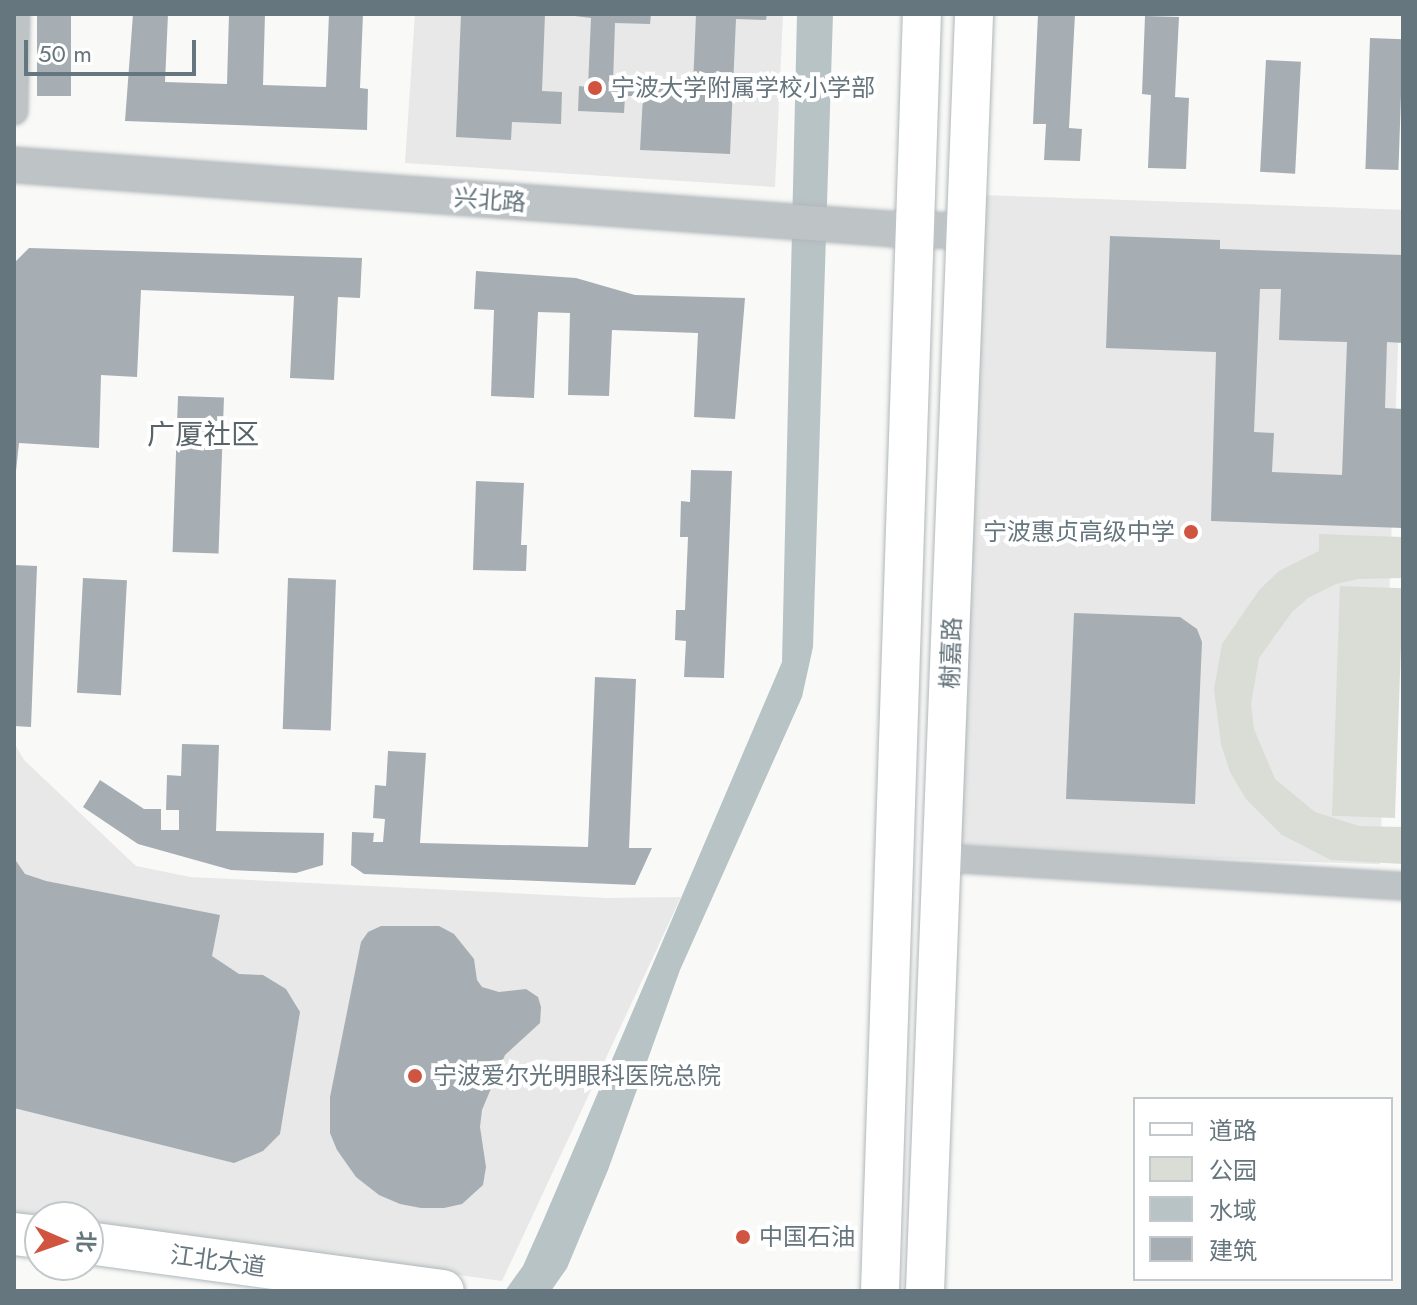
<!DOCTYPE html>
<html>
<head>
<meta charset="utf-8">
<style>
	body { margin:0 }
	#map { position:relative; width:1417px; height:1305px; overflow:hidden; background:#f9f9f7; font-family:Jost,"Noto Sans SC",sans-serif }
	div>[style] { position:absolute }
	.built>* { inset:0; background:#e7e8e7; transform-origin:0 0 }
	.green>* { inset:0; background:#d9ddd6; transform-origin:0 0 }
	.water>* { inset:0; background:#b8c3c6 }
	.building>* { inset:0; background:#a6aeb3; transform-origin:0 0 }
	.roads { filter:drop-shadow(0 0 2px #b1b7bb) drop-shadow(0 0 2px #b1b7bb) }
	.minor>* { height:26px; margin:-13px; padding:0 13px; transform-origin:13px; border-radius:13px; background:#bec3c6 }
	.tertiary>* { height:34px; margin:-17px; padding:0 17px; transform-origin:17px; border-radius:17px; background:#bec3c6 }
	.secondary>* { height:38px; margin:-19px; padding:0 19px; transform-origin:19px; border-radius:19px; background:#fff }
	.primary>* { height:42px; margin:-21px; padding:0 21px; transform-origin:21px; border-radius:21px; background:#fff }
	.dots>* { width:22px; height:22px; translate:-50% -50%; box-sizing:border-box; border:4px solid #fff; border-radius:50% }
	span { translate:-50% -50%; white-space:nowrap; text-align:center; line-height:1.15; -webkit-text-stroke:8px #fff; paint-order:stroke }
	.poi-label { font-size:24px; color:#66767e }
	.left { translate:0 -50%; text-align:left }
	.right { translate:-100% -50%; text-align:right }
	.street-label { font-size:24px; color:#66767e }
	.quarter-label { font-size:28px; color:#58646a }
	.frame { position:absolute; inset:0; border:16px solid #66767e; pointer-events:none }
	.legend { position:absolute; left:1133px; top:1097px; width:260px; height:184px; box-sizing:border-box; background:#fff; border:2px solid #c2c8cb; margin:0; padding:10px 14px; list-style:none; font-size:24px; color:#66767e }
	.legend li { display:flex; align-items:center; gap:16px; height:40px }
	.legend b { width:40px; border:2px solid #c2c8cb }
	.north { position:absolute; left:24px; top:1201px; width:80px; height:80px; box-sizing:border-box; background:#fff; border:2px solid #c2c8cb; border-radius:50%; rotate:92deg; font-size:22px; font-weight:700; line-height:32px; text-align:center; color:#66767e }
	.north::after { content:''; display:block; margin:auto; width:28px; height:36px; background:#d05540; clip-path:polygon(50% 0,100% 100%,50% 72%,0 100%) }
	.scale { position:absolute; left:24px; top:40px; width:172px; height:36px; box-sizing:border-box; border:4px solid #66767e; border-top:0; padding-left:10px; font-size:24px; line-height:28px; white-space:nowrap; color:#66767e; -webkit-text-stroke:6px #fff; paint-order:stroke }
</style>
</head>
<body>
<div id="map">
	<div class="built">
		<div style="clip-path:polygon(415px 14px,783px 14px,775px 187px,405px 163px)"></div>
		<div style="left:983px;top:195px;width:420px;height:655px;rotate:2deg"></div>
		<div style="clip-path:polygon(14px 743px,24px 760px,136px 866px,190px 877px,607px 898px,681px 897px,502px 1281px,88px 1224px,88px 1217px,14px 1213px)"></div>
	</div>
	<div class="green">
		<div style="clip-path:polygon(1319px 534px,1403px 537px,1403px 578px,1358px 579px,1336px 584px,1308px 598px,1292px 612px,1259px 658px,1251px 704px,1254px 729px,1275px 779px,1315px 812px,1359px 826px,1403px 827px,1403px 864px,1331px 860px,1282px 835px,1246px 799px,1230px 772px,1221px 744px,1214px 689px,1222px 644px,1260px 589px,1279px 571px,1319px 551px)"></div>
		<div style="left:1340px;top:586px;width:63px;height:230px;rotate:2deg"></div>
	</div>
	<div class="water">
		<div style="clip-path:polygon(797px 14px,833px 14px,813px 647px,802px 697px,680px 970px,608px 1170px,567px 1268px,551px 1291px,505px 1291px,523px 1266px,543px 1221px,782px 662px)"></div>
	</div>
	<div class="building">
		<div style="left:37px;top:14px;width:34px;height:82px"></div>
		<div style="clip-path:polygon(133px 14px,168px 14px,165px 82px,227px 84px,229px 14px,265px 14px,263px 85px,326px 87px,329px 14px,363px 14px,360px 88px,368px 89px,367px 130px,125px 121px)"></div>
		<div style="clip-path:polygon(461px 14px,545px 14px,542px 91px,562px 92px,561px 124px,512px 122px,511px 140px,456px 137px)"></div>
		<div style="clip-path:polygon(559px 14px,651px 14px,650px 24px,615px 23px,613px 83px,693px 86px,696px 14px,767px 14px,766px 20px,736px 19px,730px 154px,640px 150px,643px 96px,625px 96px,624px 113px,578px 111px,579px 86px,588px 87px,591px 18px)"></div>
		<div style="clip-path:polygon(1038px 14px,1075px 14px,1069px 128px,1082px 129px,1080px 161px,1044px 160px,1046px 124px,1033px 124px)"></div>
		<div style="clip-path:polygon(1145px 16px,1179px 17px,1175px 97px,1189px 98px,1186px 169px,1148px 168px,1151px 95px,1142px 94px)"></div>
		<div style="left:1370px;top:38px;width:33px;height:131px;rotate:2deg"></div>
		<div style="left:1266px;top:60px;width:35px;height:112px;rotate:3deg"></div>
		<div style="clip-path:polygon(evenodd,1110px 236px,1220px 240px,1220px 249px,1403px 255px,1403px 343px,1387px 342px,1385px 408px,1403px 409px,1403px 528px,1211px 521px,1216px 352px,1106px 348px,1110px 236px,1260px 289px,1281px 289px,1279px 340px,1347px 342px,1342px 475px,1272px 472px,1274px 433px,1254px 432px,1260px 289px)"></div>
		<div style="clip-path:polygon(29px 248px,362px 258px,360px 298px,338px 297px,334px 380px,290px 378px,294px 296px,141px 290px,137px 377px,101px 375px,99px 448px,19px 443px,14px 490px,14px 263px)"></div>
		<div style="clip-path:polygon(476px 271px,576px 278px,635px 295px,745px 298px,735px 419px,694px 417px,698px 333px,612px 330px,609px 396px,568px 395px,570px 313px,538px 312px,534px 398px,491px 396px,494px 310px,474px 309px)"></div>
		<div style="left:178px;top:396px;width:46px;height:156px;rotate:2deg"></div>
		<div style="clip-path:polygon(691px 470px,732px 471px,724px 678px,684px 677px,686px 641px,675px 640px,676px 610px,685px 610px,688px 537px,680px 537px,681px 501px,690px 502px)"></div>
		<div style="clip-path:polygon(476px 481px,524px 483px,521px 545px,527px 545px,526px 571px,473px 570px)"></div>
		<div style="clip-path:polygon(14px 565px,37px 566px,31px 727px,14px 726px)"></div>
		<div style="left:83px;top:578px;width:44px;height:115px;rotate:3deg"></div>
		<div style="left:288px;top:578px;width:48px;height:151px;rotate:2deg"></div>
		<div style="clip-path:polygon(1074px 613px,1180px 617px,1197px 629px,1202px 642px,1195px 804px,1066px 799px)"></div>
		<div style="clip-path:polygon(595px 677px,636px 679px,629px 848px,652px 848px,635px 885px,364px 874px,351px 865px,352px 832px,374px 833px,373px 842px,383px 842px,385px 819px,373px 818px,375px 785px,386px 786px,388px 751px,426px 753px,420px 843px,588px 847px)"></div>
		<div style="clip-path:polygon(182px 744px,219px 745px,216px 831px,324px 833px,323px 865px,296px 873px,231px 870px,138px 844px,83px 807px,100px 780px,144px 809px,161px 809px,161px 830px,179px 830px,179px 810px,166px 810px,167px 775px,181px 776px)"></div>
		<div style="clip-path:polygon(14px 858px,25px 874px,46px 881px,220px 915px,212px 956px,239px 974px,263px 975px,286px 989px,300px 1012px,280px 1134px,263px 1151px,234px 1163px,14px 1108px)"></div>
		<div style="clip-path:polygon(381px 926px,439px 926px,454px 934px,474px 959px,477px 980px,482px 987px,499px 992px,526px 989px,538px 997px,541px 1007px,540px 1023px,505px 1055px,482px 1110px,480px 1127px,486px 1167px,483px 1185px,462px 1204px,444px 1208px,421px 1208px,400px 1204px,379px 1195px,356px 1177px,337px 1150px,330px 1133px,330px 1097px,361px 942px,368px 932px)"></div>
	</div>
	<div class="roads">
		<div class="minor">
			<div style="left:14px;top:111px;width:97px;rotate:-88.8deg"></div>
			<div style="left:943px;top:858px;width:461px;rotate:3.5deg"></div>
		</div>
		<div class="tertiary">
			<div style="left:14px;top:165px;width:879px;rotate:4.17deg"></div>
			<div style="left:891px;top:229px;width:76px;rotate:1.5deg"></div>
		</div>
		<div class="secondary">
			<div style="left:880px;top:1291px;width:1278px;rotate:-88.12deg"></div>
			<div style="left:925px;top:1291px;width:1278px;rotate:-87.8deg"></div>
		</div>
		<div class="primary">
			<div style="left:14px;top:1234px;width:26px;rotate:7deg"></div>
			<div style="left:88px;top:1243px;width:358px;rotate:7.7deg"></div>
		</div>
	</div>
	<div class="dots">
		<div style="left:595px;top:88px;background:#d05540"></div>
		<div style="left:1191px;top:532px;background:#d05540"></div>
		<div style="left:415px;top:1076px;background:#d05540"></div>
		<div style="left:743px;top:1237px;background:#d05540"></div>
	</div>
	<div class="poi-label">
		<span class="left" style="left:611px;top:88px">宁波大学附属学校小学部</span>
		<span class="right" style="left:1175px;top:532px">宁波惠贞高级中学</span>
		<span class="left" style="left:433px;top:1076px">宁波爱尔光明眼科医院总院</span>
		<span class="left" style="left:759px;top:1237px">中国石油</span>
	</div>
	<div class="street-label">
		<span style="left:490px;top:200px;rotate:4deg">兴北路</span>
		<span style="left:951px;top:653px;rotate:-88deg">榭嘉路</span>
		<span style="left:218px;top:1261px;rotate:8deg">江北大道</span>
	</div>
	<div class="quarter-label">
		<span style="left:203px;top:435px">广厦社区</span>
	</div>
	<div class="frame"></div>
	<ul class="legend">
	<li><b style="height:10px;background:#fff"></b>道路</li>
	<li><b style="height:22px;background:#d9ddd6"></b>公园</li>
	<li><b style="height:22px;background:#b8c3c6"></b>水域</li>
	<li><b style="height:22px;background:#a6aeb3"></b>建筑</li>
	</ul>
	<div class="north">北</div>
	<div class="scale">50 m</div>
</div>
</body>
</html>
